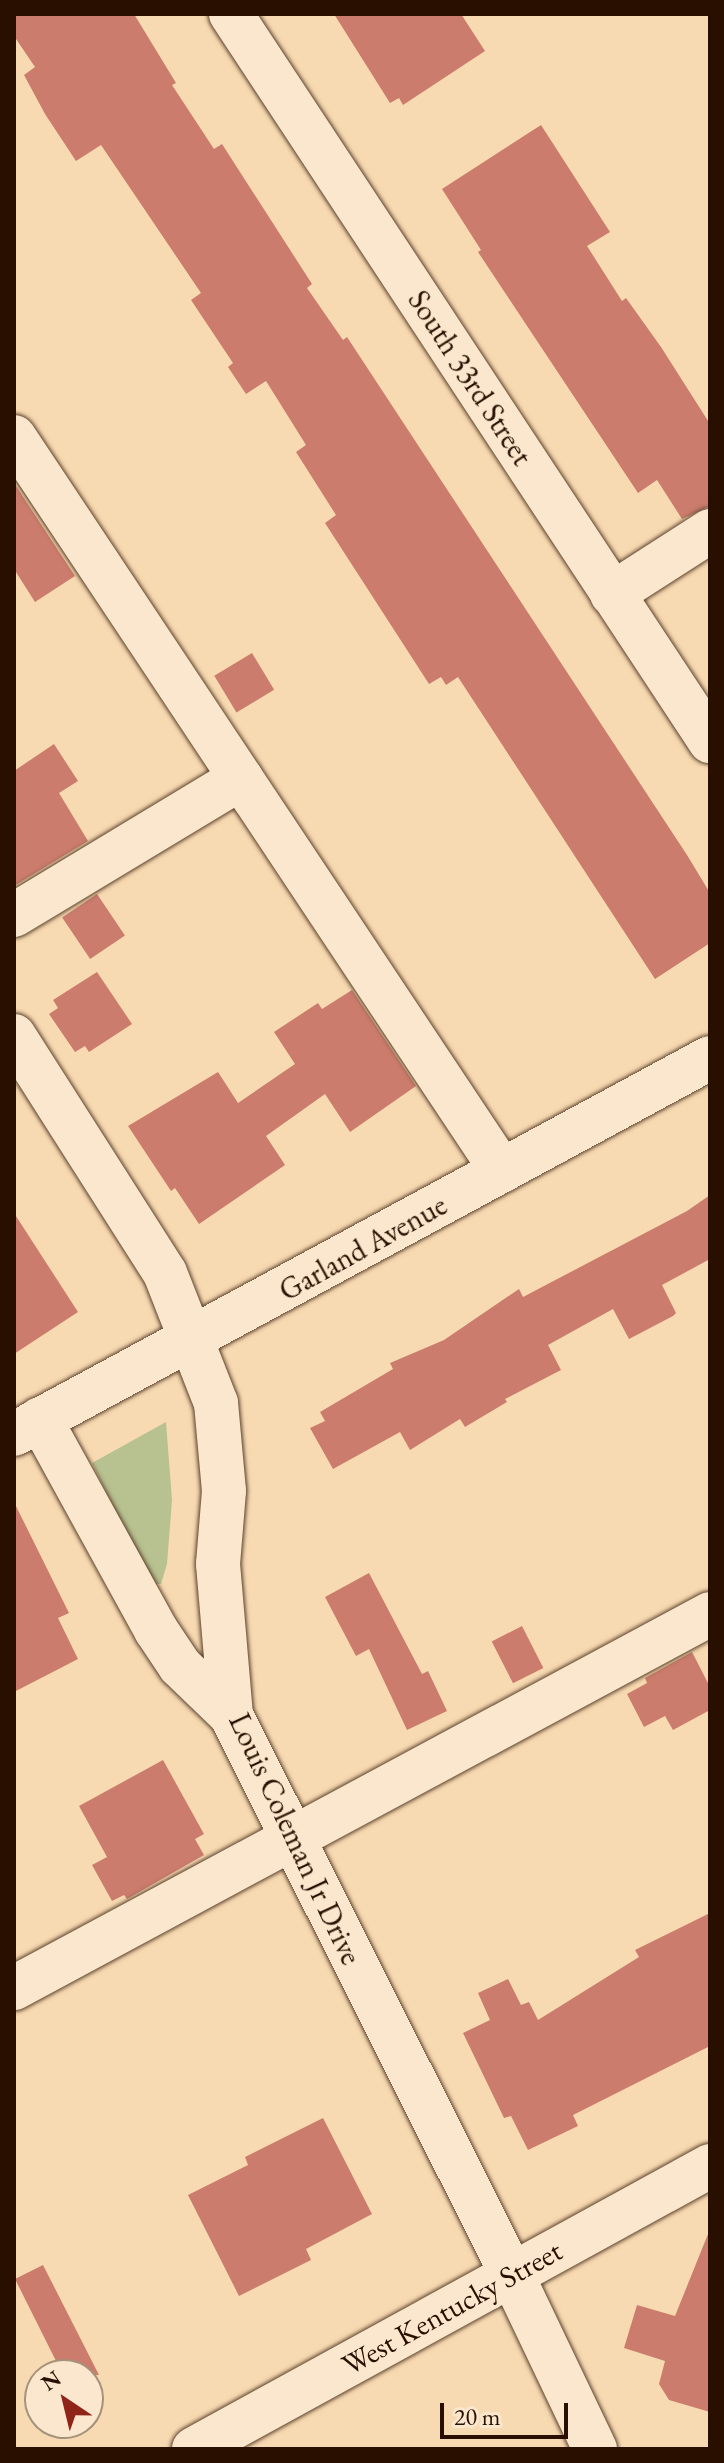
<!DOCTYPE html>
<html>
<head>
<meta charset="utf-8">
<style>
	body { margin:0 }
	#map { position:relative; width:724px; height:2463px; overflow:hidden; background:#f8dab2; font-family:"EB Garamond",serif }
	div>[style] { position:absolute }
	.green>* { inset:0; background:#b8c190 }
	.building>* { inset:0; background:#cb7c6d; transform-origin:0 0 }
	.roads { filter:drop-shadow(0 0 2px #5c422c) drop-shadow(0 0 2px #5c422c) }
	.minor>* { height:44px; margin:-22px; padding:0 22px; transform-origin:22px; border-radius:22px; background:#fae7cd }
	span { translate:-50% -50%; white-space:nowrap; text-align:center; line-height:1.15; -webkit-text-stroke:7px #fae7cd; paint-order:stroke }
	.street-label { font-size:30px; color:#280f00 }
	.frame { position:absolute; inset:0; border:16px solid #280f00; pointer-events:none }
	.north { position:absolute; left:24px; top:2359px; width:80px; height:80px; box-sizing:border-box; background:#fae7cd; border:2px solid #a6917b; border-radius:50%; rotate:325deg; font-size:22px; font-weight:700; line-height:32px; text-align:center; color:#280f00 }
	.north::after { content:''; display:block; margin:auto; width:28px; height:36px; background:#8f2418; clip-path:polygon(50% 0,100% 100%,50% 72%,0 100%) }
	.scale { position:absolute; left:440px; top:2403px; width:128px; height:36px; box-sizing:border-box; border:4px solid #280f00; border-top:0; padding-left:10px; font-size:24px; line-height:28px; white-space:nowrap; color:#280f00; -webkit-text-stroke:6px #fae7cd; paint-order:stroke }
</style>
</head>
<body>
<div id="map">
	<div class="green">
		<div style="clip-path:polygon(166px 1422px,172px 1500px,167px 1564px,161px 1584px,155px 1584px,142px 1565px,92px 1463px)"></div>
	</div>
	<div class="building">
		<div style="clip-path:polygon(14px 14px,134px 14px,176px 83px,172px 85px,214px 149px,222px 144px,312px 284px,307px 288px,343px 340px,347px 337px,687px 855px,710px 893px,710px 943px,655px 979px,458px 677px,446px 685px,441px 677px,429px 684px,325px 523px,336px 515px,296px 452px,306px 445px,266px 381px,246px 394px,228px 367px,233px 363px,191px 300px,201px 293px,101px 145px,76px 161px,45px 114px,24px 75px,35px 67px,14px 36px)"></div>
		<div style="clip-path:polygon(334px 14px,461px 14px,485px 51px,403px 105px,399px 98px,390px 103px)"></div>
		<div style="clip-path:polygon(541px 125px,610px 232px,587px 246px,622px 301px,626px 298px,661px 347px,710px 424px,710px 506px,682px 519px,657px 480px,638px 493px,478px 252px,481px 250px,442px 189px)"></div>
		<div style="clip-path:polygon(14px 483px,75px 576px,35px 602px,14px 569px)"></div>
		<div style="left:252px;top:653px;width:43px;height:44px;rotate:59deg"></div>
		<div style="clip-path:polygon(54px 744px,78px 781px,59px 793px,88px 841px,14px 886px,14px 771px)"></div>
		<div style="left:97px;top:894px;width:50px;height:42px;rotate:56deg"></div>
		<div style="clip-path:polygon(97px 972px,132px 1024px,89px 1052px,85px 1046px,75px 1052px,49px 1014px,58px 1008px,53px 1000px)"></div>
		<div style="clip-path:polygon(352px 990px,416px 1086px,350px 1132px,325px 1094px,266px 1136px,285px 1165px,199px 1224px,175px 1188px,171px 1191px,128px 1126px,218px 1072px,238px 1103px,295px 1064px,274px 1032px,318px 1003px,322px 1009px)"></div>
		<div style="clip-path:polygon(710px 1195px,710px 1259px,662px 1285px,676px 1313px,673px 1316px,629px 1339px,613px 1309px,548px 1345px,561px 1370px,505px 1399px,507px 1402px,465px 1427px,460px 1419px,410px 1450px,400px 1432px,333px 1469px,310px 1428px,325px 1421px,320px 1412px,393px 1369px,390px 1363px,444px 1340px,519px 1289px,523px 1297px,687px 1211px)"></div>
		<div style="clip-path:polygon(14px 1213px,78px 1312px,14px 1354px)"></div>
		<div style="clip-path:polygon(14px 1502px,69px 1613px,58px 1618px,78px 1659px,14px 1692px)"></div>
		<div style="clip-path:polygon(369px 1573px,422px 1674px,428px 1671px,447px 1711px,407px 1730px,369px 1649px,356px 1656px,325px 1597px)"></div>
		<div style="left:522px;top:1626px;width:47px;height:34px;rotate:63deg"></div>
		<div style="clip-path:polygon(692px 1652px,710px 1687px,710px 1710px,673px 1730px,665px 1716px,644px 1727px,627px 1694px,647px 1683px,645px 1678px)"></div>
		<div style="clip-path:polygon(163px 1760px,204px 1834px,195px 1839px,204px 1855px,127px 1899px,124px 1895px,112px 1901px,92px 1865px,107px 1857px,79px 1806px)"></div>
		<div style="clip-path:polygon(710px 1913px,710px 2046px,573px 2115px,578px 2126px,528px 2150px,511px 2116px,504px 2118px,463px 2033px,490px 2020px,478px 1993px,508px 1979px,521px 2005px,529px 2002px,538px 2020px,639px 1957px,635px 1950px)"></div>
		<div style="clip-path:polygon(323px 2118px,372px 2214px,306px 2249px,311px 2260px,239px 2296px,188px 2195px,248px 2165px,245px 2157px)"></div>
		<div style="clip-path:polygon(708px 2234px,710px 2234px,710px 2412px,669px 2400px,659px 2384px,665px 2361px,624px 2348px,637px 2305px,675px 2316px)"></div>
		<div style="clip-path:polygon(43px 2265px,99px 2375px,63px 2375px,15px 2279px)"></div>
	</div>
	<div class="roads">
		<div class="minor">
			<div style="left:231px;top:14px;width:871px;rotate:56.62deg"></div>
			<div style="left:14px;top:437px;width:881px;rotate:56.38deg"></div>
			<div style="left:612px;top:594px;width:117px;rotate:-32.7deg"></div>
			<div style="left:14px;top:915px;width:265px;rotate:-31.1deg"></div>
			<div style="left:14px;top:1036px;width:281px;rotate:57.5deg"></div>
			<div style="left:165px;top:1273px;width:140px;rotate:68.6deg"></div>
			<div style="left:216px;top:1403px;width:88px;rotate:84.8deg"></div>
			<div style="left:224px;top:1491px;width:73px;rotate:94.7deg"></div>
			<div style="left:218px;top:1564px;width:152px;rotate:85.1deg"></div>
			<div style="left:231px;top:1715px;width:627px;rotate:63.35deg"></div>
			<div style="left:512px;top:2275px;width:193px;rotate:64.5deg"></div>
			<div style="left:40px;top:1419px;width:241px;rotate:61.2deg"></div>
			<div style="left:156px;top:1630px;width:43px;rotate:56.3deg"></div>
			<div style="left:180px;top:1666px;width:71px;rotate:43.9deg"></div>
			<div style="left:14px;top:1434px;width:791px;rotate:-28.38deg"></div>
			<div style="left:14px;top:1988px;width:790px;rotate:-28.25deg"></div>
			<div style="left:194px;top:2449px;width:589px;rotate:-28.74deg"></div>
		</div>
	</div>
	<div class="street-label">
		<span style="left:470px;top:378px;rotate:57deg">South 33rd Street</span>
		<span style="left:363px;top:1248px;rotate:-29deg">Garland Avenue</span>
		<span style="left:295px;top:1839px;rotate:65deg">Louis Coleman Jr Drive</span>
		<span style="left:452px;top:2308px;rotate:-29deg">West Kentucky Street</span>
	</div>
	<div class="frame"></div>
	<div class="north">N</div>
	<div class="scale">20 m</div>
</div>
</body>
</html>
